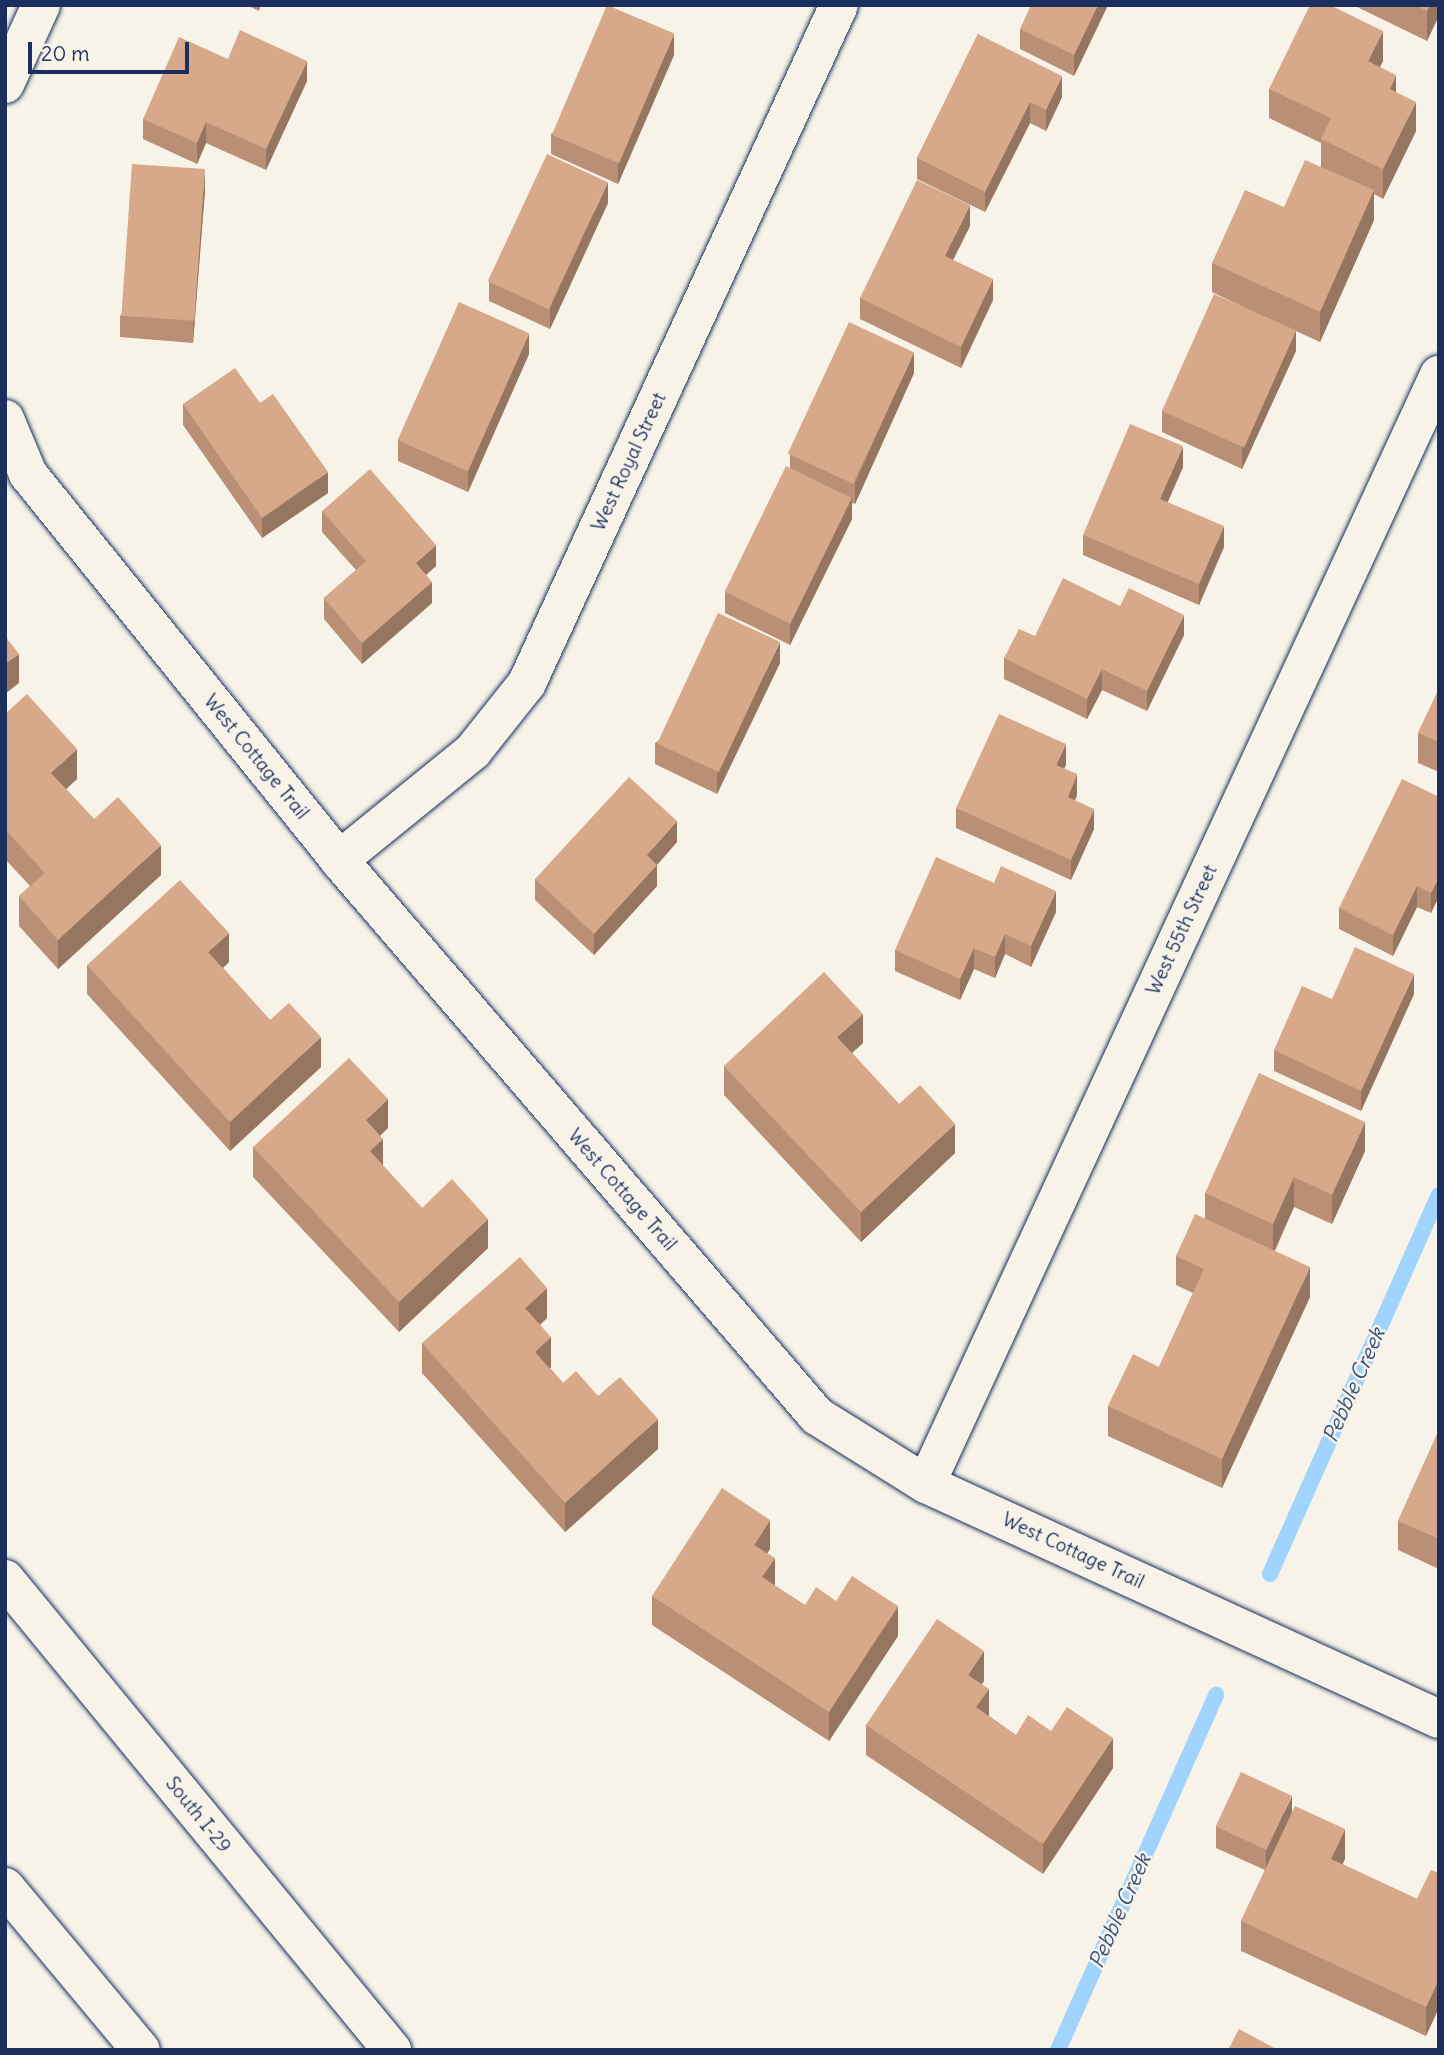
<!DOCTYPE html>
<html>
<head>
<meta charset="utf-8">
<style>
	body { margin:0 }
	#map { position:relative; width:1444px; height:2055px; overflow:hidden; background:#f7f3e8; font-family:Delius,sans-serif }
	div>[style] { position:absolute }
	.stream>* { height:16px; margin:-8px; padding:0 8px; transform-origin:8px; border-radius:8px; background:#a0d4fe }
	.roads { filter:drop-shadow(0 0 2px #1b2f5e) drop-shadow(0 0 2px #1b2f5e) }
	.street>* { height:38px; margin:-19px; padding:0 19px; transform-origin:19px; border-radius:19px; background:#f7f3e8 }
	.highway>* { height:38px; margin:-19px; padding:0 19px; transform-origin:19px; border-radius:19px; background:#f7f3e8 }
	.wall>* { inset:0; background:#b99076 }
	.shaded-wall>* { inset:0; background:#967660 }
	.building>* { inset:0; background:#d7a889; transform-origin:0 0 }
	span { translate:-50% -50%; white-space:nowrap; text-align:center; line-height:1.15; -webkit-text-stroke:5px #f7f3e8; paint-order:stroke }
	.street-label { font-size:19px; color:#1b2f5e }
	.water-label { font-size:21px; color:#36507e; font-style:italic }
	.frame { position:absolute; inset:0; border:7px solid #1b2f5e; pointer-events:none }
	.scale { position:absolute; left:28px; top:42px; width:161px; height:32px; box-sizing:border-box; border:4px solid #1b2f5e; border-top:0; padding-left:9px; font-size:21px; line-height:24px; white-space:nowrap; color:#1b2f5e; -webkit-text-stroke:5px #f7f3e8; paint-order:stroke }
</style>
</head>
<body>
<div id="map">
	<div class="stream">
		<div style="left:1270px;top:1574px;width:415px;rotate:-66deg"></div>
		<div style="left:1058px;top:2050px;width:389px;rotate:-66deg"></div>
	</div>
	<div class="roads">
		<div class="street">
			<div style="left:5px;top:84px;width:87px;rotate:-65.5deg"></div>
			<div style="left:5px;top:419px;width:60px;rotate:67.3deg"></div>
			<div style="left:28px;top:474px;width:496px;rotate:51.1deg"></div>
			<div style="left:339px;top:860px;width:733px;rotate:49.31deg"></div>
			<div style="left:817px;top:1416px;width:128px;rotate:32deg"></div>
			<div style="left:926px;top:1484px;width:564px;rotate:24.61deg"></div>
			<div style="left:339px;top:860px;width:173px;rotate:-39.1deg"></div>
			<div style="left:473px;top:751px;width:87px;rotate:-51.5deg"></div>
			<div style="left:527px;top:683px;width:746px;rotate:-65.29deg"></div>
			<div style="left:926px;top:1484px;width:1222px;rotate:-65.18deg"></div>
		</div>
		<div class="highway">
			<div style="left:5px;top:1579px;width:610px;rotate:50.59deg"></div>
			<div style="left:5px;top:1887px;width:212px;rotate:50.2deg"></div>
		</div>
	</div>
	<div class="wall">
		<div style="clip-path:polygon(246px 5px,261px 5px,259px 11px)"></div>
		<div style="clip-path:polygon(1108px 5px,1074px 76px,1020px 49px,1020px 29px)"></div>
		<div style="clip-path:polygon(1353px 5px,1439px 5px,1427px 41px)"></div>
		<div style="clip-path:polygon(978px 34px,1062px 97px,1046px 131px,1030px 123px,985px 212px,917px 179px,917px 158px)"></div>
		<div style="clip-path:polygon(674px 55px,618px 184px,551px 154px,551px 134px)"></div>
		<div style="clip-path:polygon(228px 59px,307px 81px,266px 170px,206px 143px,197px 164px,143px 139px,143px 119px)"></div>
		<div style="clip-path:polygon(1383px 61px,1380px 67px,1396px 92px,1416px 131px,1383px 199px,1374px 194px,1374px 220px,1320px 342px,1296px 331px,1296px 351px,1242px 469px,1162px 432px,1162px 411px,1241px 306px,1212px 292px,1212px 263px,1284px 207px,1321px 167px,1321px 143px,1269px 118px,1269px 89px)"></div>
		<div style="clip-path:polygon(205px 190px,193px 343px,120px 337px,120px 316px)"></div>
		<div style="clip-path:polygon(608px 203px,550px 329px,489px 301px,489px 281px)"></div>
		<div style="clip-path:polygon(970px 226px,953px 260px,993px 300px,961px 368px,860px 319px,860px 298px)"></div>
		<div style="clip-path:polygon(529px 354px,468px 492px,398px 461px,398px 440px)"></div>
		<div style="clip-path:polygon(914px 373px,855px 504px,852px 503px,852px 519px,790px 645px,725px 613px,725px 592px,790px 468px,790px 454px)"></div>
		<div style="clip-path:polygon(260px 403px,328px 493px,262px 538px,183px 425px,183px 404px)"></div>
		<div style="clip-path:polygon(1183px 467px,1167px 503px,1224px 547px,1199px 605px,1083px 555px,1083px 535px)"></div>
		<div style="clip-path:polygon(322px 511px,436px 566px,426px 575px,432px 603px,362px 664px,324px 619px,324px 598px,356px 570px,322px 532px)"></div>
		<div style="clip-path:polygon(1184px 635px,1147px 711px,1102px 690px,1087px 719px,1004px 679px,1004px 658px,1035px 636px)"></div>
		<div style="clip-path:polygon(780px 663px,717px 794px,655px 764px,655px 743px)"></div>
		<div style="clip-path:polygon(1439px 689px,1439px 772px,1418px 763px,1418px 733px)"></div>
		<div style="clip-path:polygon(5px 714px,77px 779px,66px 789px,94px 819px,161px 875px,58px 969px,19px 926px,19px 896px,30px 886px,5px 859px)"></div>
		<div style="clip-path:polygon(1066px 765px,1064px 768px,1077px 795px,1075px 800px,1094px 829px,1071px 880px,956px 828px,956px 808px)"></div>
		<div style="clip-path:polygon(1439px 797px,1431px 913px,1417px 907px,1393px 956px,1339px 929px,1339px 908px)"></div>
		<div style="clip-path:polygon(677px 842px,657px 865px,657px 886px,594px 955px,535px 900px,535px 879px)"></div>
		<div style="clip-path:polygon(1056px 912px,1031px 967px,1005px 954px,995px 978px,974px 969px,960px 1000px,895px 971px,895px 950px)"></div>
		<div style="clip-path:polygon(229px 962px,223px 968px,270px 1020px,321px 1067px,230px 1151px,87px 994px,87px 965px)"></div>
		<div style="clip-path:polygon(1414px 994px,1361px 1111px,1274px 1071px,1274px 1050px,1332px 999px)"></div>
		<div style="clip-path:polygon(863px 1043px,852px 1053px,899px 1104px,955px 1153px,861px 1242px,724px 1095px,724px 1066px)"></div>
		<div style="clip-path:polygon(388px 1128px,380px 1136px,383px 1166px,422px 1208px,488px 1248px,399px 1332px,253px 1177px,253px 1147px)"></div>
		<div style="clip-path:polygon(1365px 1151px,1332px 1224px,1294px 1207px,1275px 1251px,1310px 1297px,1222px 1488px,1108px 1436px,1108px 1406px,1159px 1367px,1193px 1293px,1176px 1285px,1176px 1256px,1205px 1218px,1205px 1193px)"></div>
		<div style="clip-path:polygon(547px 1318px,540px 1325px,551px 1367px,550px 1368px,563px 1383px,598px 1396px,658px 1449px,565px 1532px,422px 1373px,422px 1343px)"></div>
		<div style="clip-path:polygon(1439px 1430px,1439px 1569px,1398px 1550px,1398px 1521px)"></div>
		<div style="clip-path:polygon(770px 1549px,767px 1553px,775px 1586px,805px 1605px,836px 1601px,898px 1636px,829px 1741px,652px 1625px,652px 1596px)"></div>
		<div style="clip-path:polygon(984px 1681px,982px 1684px,989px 1716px,1016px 1735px,1051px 1731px,1113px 1768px,1043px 1874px,866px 1755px,866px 1725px)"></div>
		<div style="clip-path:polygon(1292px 1812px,1345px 1859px,1342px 1864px,1417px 1899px,1431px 1870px,1426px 2036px,1241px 1951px,1241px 1921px,1265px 1870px,1216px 1848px,1216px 1827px)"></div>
	</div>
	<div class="shaded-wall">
		<div style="clip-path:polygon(1098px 5px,1108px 5px,1074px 76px,1074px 55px)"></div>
		<div style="clip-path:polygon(1430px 5px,1439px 5px,1439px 16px,1427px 41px,1427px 11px)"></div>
		<div style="clip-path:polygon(1383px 31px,1383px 61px,1368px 90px,1368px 61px)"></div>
		<div style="clip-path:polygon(674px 34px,674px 55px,618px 184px,618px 163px)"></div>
		<div style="clip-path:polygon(307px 61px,307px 81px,266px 170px,266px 149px)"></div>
		<div style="clip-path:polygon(1396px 75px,1396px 104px,1390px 89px)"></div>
		<div style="clip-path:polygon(1062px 76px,1062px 97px,1046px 131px,1046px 110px)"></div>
		<div style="clip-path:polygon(1030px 102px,1030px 123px,985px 212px,985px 192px)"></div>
		<div style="clip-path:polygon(1416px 102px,1416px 131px,1383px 199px,1383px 169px)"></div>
		<div style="clip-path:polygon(206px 122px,206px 143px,197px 164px,197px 143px)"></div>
		<div style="clip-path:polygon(205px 169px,205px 190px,193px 343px,193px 322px)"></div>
		<div style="clip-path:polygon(608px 182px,608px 203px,550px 329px,550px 308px)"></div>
		<div style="clip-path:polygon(1374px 190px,1374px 220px,1320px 342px,1320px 312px)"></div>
		<div style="clip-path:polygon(970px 205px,970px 226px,945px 276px,945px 256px)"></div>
		<div style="clip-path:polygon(993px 279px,993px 300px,961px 368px,961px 347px)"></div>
		<div style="clip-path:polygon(1296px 330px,1296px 351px,1242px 469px,1242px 448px)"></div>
		<div style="clip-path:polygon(529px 333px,529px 354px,468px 492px,468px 471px)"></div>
		<div style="clip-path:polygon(914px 352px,914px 373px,855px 504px,855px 483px)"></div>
		<div style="clip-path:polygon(1183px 446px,1183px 467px,1160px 520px,1160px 499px)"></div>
		<div style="clip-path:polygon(328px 472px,328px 493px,262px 538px,262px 518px)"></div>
		<div style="clip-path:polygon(852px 498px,852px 519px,790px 645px,790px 624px)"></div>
		<div style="clip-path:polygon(1224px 526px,1224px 547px,1199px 605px,1199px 584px)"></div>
		<div style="clip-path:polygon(436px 545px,436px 566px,416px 584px,416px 563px)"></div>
		<div style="clip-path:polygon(432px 582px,432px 603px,362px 664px,362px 643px)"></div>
		<div style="clip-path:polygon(1184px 615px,1184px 635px,1147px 711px,1147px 691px)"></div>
		<div style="clip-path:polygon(780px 642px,780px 663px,717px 794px,717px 773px)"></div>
		<div style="clip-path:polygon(19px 654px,19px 683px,5px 694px,5px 664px)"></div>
		<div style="clip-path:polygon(1102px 669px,1102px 690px,1087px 719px,1087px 699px)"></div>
		<div style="clip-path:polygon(1066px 744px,1066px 765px,1056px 785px,1056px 765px)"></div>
		<div style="clip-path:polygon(77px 749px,77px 779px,51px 803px,51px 773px)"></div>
		<div style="clip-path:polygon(1077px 774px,1077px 795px,1068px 817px,1068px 797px)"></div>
		<div style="clip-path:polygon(1094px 809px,1094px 829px,1071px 880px,1071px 860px)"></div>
		<div style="clip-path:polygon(677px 821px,677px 842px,647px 876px,647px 855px)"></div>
		<div style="clip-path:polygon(161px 845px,161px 875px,58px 969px,58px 940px)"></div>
		<div style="clip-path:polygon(657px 865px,657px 886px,594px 955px,594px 934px)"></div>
		<div style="clip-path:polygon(1439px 877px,1439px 897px,1431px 913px,1431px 893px)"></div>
		<div style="clip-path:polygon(1417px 886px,1417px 907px,1393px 956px,1393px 935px)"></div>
		<div style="clip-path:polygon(1056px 891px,1056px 912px,1031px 967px,1031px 946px)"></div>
		<div style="clip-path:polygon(229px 933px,229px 962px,208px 982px,208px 952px)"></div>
		<div style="clip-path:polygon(1005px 934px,1005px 954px,995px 978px,995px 957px)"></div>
		<div style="clip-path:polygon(974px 948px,974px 969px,960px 1000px,960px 979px)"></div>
		<div style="clip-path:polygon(1414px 974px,1414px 994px,1361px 1111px,1361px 1091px)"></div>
		<div style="clip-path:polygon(863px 1014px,863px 1043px,837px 1066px,837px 1037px)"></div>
		<div style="clip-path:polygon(321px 1037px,321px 1067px,230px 1151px,230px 1122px)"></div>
		<div style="clip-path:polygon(388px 1099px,388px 1128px,366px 1149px,366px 1120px)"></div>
		<div style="clip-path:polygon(1365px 1122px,1365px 1151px,1332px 1224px,1332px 1195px)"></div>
		<div style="clip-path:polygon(955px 1124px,955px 1153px,861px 1242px,861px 1212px)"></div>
		<div style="clip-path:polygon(383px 1139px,383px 1168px,370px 1151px)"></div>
		<div style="clip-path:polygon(1294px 1177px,1294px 1207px,1273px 1253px,1273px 1224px)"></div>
		<div style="clip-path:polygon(488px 1219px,488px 1248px,399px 1332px,399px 1302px)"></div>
		<div style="clip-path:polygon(1310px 1267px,1310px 1297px,1222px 1488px,1222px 1459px)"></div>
		<div style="clip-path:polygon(547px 1288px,547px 1318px,525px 1338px,525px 1308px)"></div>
		<div style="clip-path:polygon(551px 1337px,551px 1367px,535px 1381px,535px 1352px)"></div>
		<div style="clip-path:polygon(658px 1419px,658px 1449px,565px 1532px,565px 1503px)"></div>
		<div style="clip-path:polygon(770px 1520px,770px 1549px,754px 1574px,754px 1545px)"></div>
		<div style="clip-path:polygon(775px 1558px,775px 1588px,762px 1577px)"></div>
		<div style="clip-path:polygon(898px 1606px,898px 1636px,829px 1741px,829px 1712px)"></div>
		<div style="clip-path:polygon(984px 1651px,984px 1681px,968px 1705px,968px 1675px)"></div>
		<div style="clip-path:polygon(989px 1689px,989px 1718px,976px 1707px)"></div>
		<div style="clip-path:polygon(1113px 1738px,1113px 1768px,1043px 1874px,1043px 1844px)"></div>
		<div style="clip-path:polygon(1292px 1796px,1292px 1817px,1266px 1871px,1266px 1850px)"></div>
		<div style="clip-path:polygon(1345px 1829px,1345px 1859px,1331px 1889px,1331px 1859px)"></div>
		<div style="clip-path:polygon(1439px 1978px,1439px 2008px,1426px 2036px,1426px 2007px)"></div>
	</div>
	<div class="building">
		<div style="left:607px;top:5px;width:73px;height:141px;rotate:23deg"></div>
		<div style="clip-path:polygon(1031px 5px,1098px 5px,1074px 55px,1020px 29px)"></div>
		<div style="clip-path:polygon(1310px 5px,1330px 5px,1383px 31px,1368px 61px,1396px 75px,1390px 89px,1416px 102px,1383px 169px,1321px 139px,1331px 118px,1269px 89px)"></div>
		<div style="clip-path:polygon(1414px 5px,1430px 5px,1427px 11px)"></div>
		<div style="clip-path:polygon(240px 30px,307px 61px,266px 149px,206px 122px,197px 143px,143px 119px,179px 37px,228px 59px)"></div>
		<div style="clip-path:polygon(978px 34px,1062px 76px,1046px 110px,1030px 102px,985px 192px,917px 158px)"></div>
		<div style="left:547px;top:154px;width:67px;height:140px;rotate:25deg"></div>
		<div style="clip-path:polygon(1305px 160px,1374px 190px,1320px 312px,1212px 263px,1245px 190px,1284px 207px)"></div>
		<div style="left:132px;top:164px;width:73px;height:152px;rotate:4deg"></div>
		<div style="clip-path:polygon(917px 180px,970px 205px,945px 256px,993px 279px,961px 347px,860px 298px)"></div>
		<div style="left:1214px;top:294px;width:90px;height:128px;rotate:24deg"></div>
		<div style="left:459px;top:302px;width:77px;height:151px;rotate:24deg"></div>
		<div style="left:849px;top:322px;width:72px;height:145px;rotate:25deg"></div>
		<div style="clip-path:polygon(235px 368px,260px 403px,273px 394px,328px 472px,262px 518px,183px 404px)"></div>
		<div style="clip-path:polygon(1130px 424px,1183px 446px,1160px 499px,1224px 526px,1199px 584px,1083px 535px)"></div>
		<div style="left:786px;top:466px;width:73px;height:140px;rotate:26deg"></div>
		<div style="clip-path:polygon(370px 469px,436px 545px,416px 563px,432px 582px,362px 643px,324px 598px,366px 561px,322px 511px)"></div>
		<div style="clip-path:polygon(1063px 578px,1120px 606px,1129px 588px,1184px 615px,1147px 691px,1102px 669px,1087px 699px,1004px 658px,1019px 629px,1035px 636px)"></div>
		<div style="left:718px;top:613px;width:68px;height:144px;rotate:25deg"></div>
		<div style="clip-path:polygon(5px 636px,19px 654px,5px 664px)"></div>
		<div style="clip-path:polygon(1439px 689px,1439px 742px,1418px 733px)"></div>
		<div style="clip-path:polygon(27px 694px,77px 749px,51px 773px,94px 819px,118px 797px,161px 845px,58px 940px,19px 896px,45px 873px,5px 829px,5px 714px)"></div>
		<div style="clip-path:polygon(999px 714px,1066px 744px,1056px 765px,1077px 774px,1068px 797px,1094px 809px,1071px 860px,956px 808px)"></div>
		<div style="clip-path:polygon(629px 777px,677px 821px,647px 855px,657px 865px,594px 934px,535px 879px)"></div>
		<div style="clip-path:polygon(1402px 779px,1439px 797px,1439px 877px,1431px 893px,1417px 886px,1393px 935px,1339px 908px)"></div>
		<div style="clip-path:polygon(936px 857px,994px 883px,1001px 866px,1056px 891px,1031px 946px,1005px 934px,995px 957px,974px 948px,960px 979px,895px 950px)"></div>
		<div style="clip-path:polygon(180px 880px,229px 933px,208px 952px,270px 1020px,289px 1003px,321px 1037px,230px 1122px,87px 965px)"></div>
		<div style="clip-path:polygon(1355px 947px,1414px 974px,1361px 1091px,1274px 1050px,1302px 986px,1332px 999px)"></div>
		<div style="clip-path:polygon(824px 972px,863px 1014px,837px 1037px,899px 1104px,920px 1085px,955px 1124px,861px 1212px,724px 1066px)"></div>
		<div style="clip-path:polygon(349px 1058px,388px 1099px,366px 1120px,383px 1139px,370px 1151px,422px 1208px,452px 1179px,488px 1219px,399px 1302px,253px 1147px)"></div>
		<div style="clip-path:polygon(1259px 1073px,1365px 1122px,1332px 1195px,1294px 1177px,1273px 1224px,1205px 1193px)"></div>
		<div style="clip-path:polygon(1195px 1214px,1310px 1267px,1222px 1459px,1108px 1406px,1133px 1354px,1159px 1367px,1204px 1269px,1176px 1256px)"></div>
		<div style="clip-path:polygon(520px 1257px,547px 1288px,525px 1308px,551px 1337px,535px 1352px,563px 1383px,576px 1371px,598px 1396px,620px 1377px,658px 1419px,565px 1503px,422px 1343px)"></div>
		<div style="clip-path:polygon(1439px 1430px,1439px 1539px,1398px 1521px)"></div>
		<div style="clip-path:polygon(722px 1488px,770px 1520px,754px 1545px,775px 1558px,762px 1577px,805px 1605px,816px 1587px,836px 1601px,852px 1576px,898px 1606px,829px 1712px,652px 1596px)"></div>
		<div style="clip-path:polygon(937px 1619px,984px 1651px,968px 1675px,989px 1689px,976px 1707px,1016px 1735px,1028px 1715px,1051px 1731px,1067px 1707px,1113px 1738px,1043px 1844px,866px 1725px)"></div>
		<div style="left:1241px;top:1772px;width:56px;height:60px;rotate:25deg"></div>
		<div style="clip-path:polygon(1295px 1806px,1345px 1829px,1331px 1859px,1417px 1899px,1431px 1870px,1439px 1873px,1439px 1978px,1426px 2007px,1241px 1921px)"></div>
		<div style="clip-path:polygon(1239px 2029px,1278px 2050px,1228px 2050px)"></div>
	</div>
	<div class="street-label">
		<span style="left:629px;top:462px;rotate:-65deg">West Royal Street</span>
		<span style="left:256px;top:757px;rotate:51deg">West Cottage Trail</span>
		<span style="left:1182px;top:930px;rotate:-65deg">West 55th Street</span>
		<span style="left:622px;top:1190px;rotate:49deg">West Cottage Trail</span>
		<span style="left:1073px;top:1551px;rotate:25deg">West Cottage Trail</span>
		<span style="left:198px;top:1815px;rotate:51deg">South I-29</span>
	</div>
	<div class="water-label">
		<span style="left:1354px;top:1385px;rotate:-66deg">Pebble Creek</span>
		<span style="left:1120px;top:1911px;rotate:-66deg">Pebble Creek</span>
	</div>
	<div class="frame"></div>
	<div class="scale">20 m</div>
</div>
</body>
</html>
